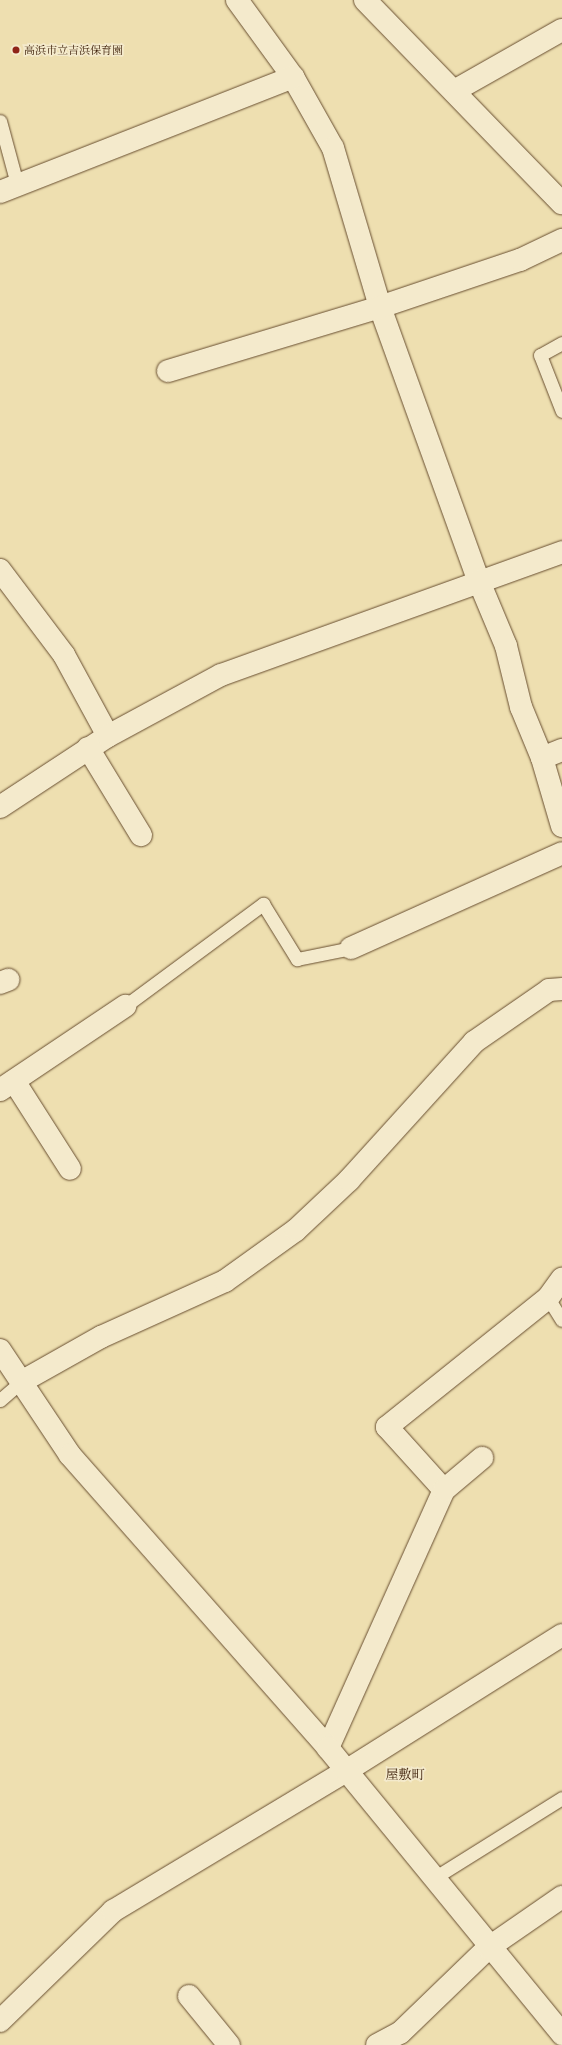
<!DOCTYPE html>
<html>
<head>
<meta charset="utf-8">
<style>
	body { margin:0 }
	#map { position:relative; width:562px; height:2045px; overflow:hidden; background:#eedfb0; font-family:"Libre Caslon Text","Noto Serif JP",serif }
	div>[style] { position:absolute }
	.roads { filter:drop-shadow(0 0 1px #684e30) drop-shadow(0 0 1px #684e30) }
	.service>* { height:13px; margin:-6.5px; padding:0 6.5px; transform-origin:6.5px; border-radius:6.5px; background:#f4eacc }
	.minor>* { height:22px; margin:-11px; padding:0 11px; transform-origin:11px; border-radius:11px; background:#f4eacc }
	.tertiary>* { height:22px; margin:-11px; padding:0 11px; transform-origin:11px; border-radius:11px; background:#f4eacc }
	.dots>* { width:11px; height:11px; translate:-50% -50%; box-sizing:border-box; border:2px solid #f4eacc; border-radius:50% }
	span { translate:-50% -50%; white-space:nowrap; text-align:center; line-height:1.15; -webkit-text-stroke:3.5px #f4eacc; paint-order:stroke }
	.poi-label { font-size:11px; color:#3b1d06 }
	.left { translate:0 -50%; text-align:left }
	.quarter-label { font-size:13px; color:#3b1d06 }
</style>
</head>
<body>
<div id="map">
	<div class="roads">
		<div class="service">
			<div style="left:0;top:121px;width:65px;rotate:74.9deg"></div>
			<div style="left:562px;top:343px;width:25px;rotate:151deg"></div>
			<div style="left:540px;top:355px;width:60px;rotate:68.6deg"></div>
			<div style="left:125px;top:1006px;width:172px;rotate:-36.5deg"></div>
			<div style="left:263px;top:904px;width:65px;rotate:58.3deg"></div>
			<div style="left:297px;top:959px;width:55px;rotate:-11.5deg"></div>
			<div style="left:548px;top:1298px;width:26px;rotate:58deg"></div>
			<div style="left:0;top:1400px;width:28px;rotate:-41deg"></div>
			<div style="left:434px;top:1878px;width:151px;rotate:-32deg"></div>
		</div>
		<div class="minor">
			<div style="left:237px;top:0;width:95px;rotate:54deg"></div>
			<div style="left:293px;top:77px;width:81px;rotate:60.6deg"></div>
			<div style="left:333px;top:148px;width:166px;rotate:73.5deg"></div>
			<div style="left:380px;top:307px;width:289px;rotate:70.2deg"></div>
			<div style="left:478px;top:579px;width:73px;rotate:67.3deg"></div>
			<div style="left:506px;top:646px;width:63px;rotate:76.2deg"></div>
			<div style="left:521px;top:707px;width:55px;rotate:67.6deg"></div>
			<div style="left:542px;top:758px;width:71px;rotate:73.6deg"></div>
			<div style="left:365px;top:0;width:283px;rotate:45.9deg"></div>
			<div style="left:454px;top:91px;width:124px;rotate:-29.5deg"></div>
			<div style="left:0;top:192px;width:315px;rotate:-21.4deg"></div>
			<div style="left:168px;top:371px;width:221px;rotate:-16.8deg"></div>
			<div style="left:380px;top:307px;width:148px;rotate:-18.6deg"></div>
			<div style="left:520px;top:260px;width:47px;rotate:-25.5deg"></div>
			<div style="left:0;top:570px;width:106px;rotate:53deg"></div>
			<div style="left:64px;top:655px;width:92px;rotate:61.5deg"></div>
			<div style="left:88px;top:748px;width:102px;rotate:58.7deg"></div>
			<div style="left:542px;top:758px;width:22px;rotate:-22deg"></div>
			<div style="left:0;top:807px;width:129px;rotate:-33.3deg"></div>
			<div style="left:108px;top:736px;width:128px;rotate:-28.4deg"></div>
			<div style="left:221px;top:675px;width:363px;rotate:-19.8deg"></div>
			<div style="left:351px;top:948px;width:231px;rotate:-24.2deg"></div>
			<div style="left:0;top:983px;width:9px;rotate:-21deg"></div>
			<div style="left:14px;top:1081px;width:104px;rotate:57.5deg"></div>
			<div style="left:0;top:1090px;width:151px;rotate:-33.9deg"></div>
			<div style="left:21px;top:1382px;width:92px;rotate:-29.4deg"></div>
			<div style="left:101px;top:1337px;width:136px;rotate:-24.3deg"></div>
			<div style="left:225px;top:1281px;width:87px;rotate:-35.7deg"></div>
			<div style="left:296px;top:1230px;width:73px;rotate:-43.3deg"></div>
			<div style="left:349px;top:1180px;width:186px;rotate:-47.8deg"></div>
			<div style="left:474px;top:1042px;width:91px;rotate:-34.7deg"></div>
			<div style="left:549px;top:990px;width:13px;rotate:-4deg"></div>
			<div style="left:444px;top:1490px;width:85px;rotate:-132.1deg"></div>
			<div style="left:387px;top:1427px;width:206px;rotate:-38.7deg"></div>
			<div style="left:548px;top:1298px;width:24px;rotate:-54deg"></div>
			<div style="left:328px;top:1748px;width:283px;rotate:-65.8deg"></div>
			<div style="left:444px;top:1490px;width:50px;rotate:-40.1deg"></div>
			<div style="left:189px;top:1996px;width:63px;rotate:50.8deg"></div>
			<div style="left:0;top:2021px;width:158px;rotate:-44.2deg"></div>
			<div style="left:113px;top:1911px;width:272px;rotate:-31deg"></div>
			<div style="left:346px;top:1771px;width:255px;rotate:-32.2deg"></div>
			<div style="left:377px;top:2045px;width:26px;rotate:-28deg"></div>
			<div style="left:400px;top:2033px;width:122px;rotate:-44deg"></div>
			<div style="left:488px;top:1948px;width:90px;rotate:-34.6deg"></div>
		</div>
		<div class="tertiary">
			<div style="left:0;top:1350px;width:126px;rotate:56.3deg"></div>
			<div style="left:70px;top:1455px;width:390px;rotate:48.6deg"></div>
			<div style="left:328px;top:1748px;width:370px;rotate:50.7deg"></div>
		</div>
	</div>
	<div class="dots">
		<div style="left:16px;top:50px;background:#8f2418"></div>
	</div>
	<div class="poi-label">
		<span class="left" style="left:24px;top:50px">高浜市立吉浜保育園</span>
	</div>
	<div class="quarter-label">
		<span style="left:405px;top:1774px">屋敷町</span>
	</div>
</div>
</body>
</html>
